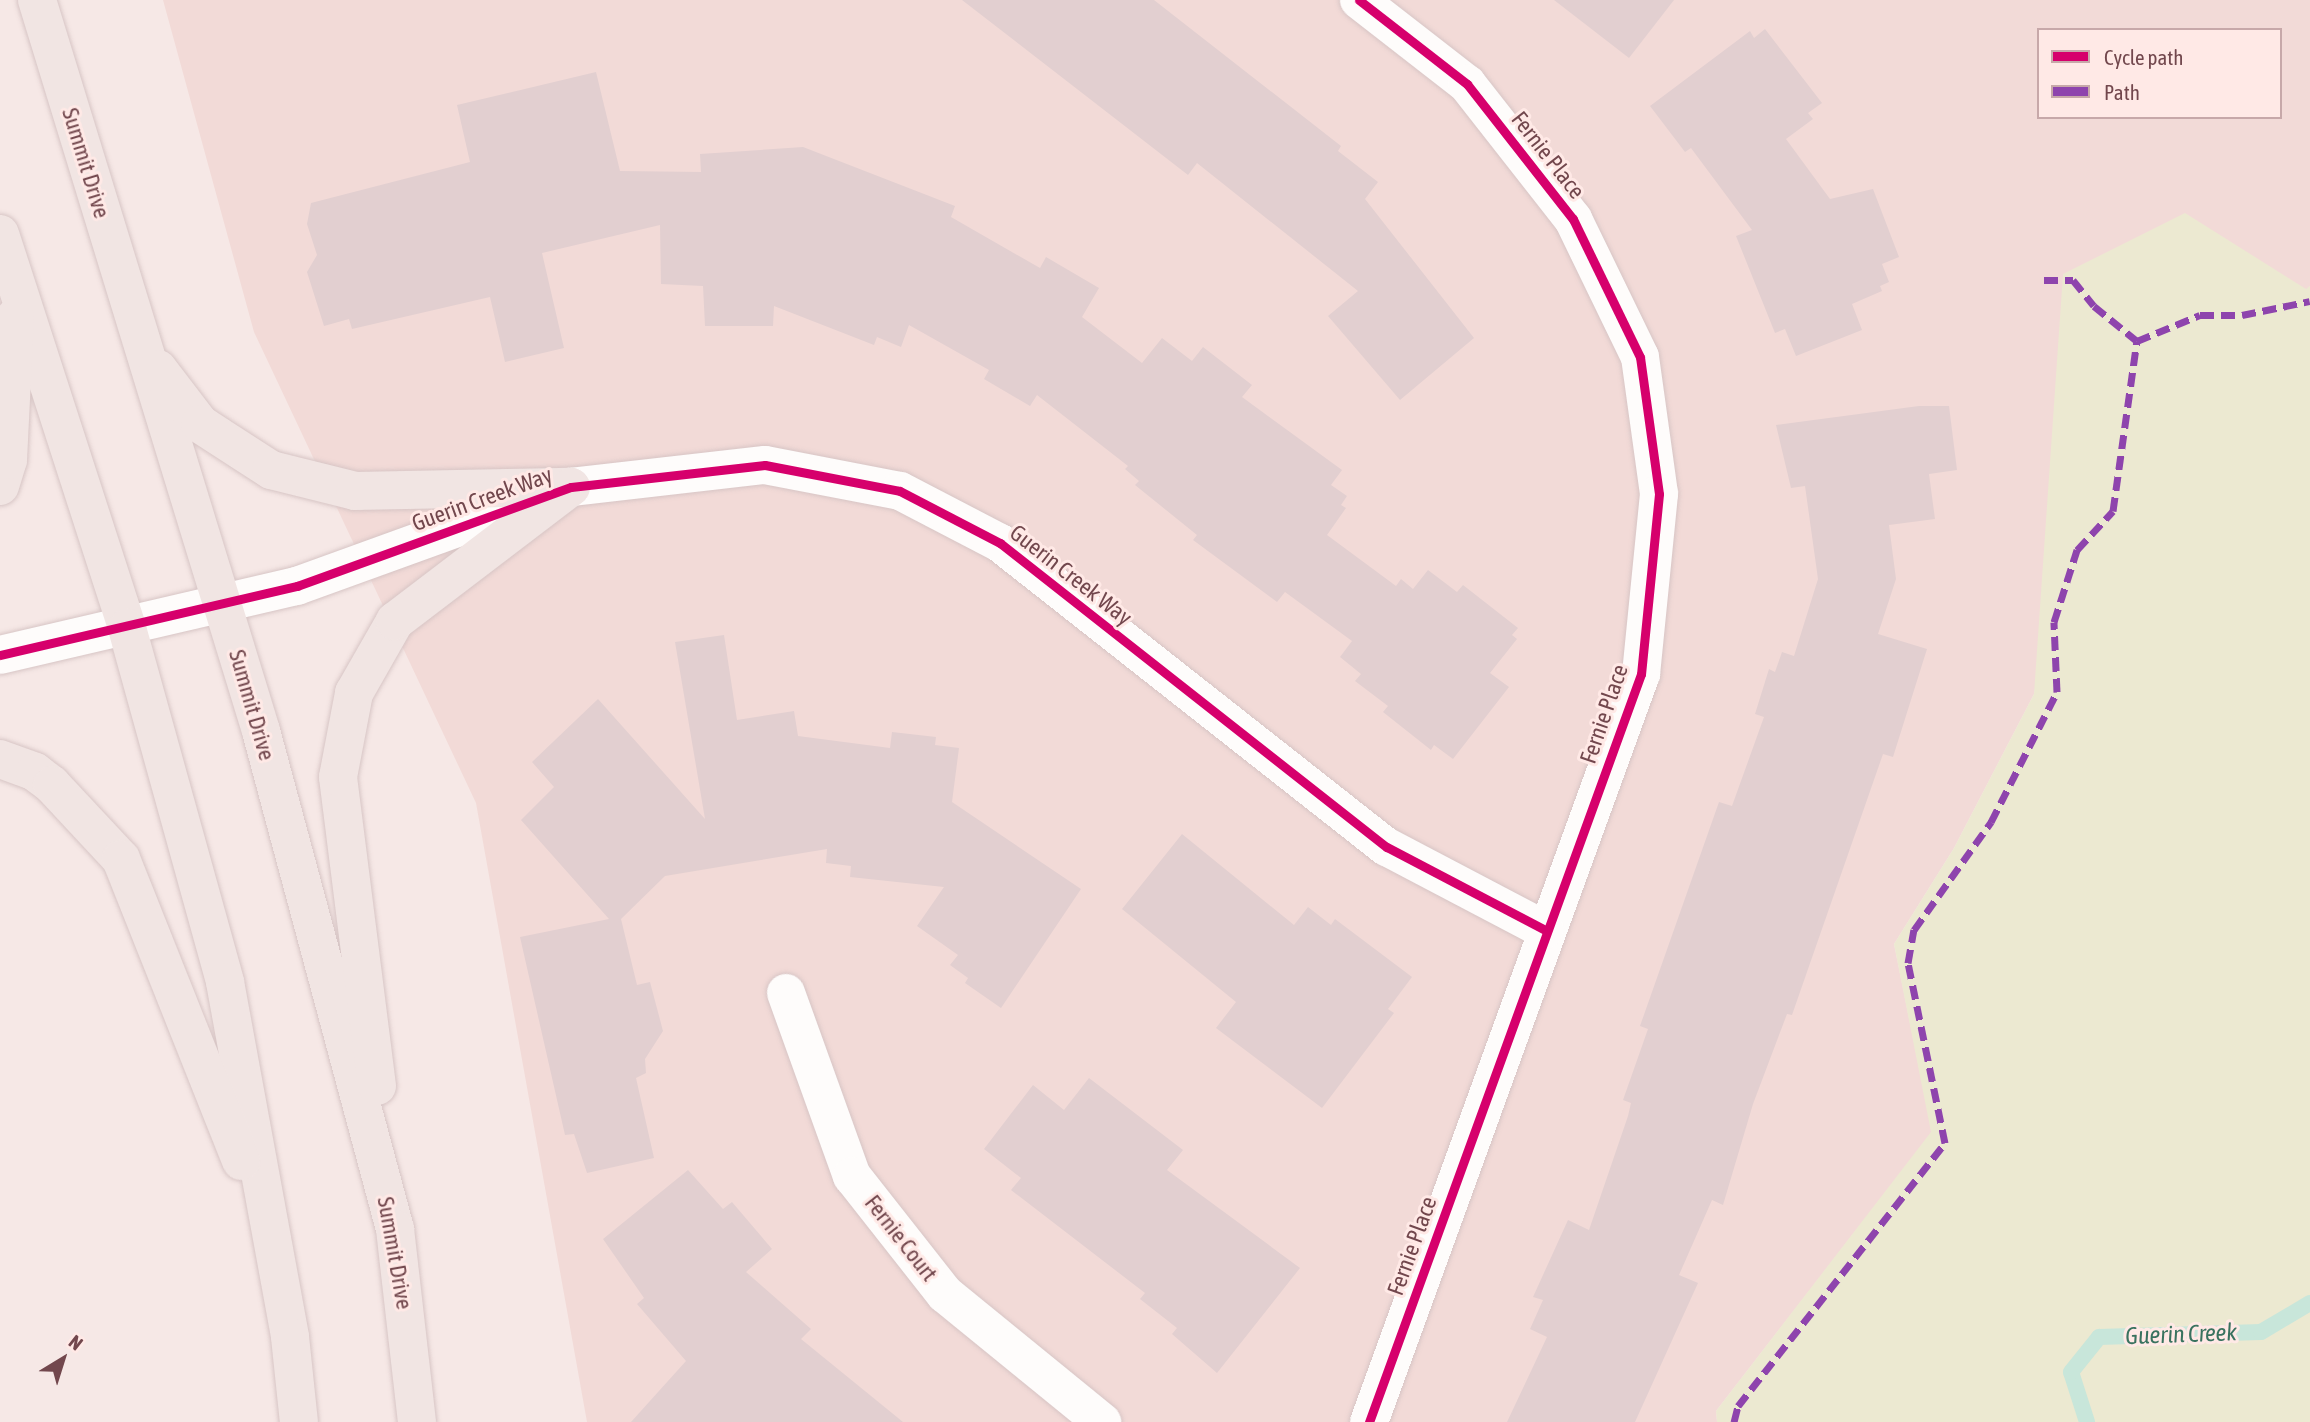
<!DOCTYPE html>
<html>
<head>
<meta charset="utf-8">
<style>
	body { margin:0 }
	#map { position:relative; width:2310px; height:1422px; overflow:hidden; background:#f6e8e6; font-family:"Asap Condensed",sans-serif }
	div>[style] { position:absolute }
	.residential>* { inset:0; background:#f2dad7 }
	.green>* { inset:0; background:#ece9d1 }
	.stream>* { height:16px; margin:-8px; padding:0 8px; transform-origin:8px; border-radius:8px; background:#c8e6da }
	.building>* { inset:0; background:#e2cfd0 }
	.roads { filter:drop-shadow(0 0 2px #d7c5c5) drop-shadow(0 0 2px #d7c5c5) }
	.minor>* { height:38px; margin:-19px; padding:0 19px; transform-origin:19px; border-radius:19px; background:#fefcfb }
	.major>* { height:38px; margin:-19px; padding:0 19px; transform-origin:19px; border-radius:19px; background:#f1e5e3 }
	.quiet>* { height:7px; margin-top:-3.5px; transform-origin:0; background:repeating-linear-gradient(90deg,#8e44ad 0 14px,transparent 0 21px) }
	.cycleway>* { height:9px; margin:-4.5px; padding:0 4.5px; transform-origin:4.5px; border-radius:4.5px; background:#d6006c }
	span { translate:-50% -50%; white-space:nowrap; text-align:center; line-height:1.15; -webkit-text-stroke:6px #ffe9e6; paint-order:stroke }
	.street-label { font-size:23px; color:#72474d }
	.water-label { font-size:24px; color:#39725f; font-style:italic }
	.legend { position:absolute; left:2037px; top:28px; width:245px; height:91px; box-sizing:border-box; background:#ffe9e6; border:2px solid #c7a8a9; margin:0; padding:9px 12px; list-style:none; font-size:21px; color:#72474d }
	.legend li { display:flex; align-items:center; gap:14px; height:35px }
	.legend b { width:35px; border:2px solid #c7a8a9 }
	.north { position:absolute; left:28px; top:1324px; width:70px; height:70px; -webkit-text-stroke:5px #ffe9e6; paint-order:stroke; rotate:38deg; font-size:19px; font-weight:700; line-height:28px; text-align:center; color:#72474d }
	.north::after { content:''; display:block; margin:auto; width:24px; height:32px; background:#72474d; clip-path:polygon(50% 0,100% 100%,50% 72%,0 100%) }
</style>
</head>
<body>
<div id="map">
	<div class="residential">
		<div style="clip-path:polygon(evenodd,163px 0,2310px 0,2310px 286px,2045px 636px,2034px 694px,1954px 848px,1894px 944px,1932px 1132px,1716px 1411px,1717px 1422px,587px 1422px,476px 803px,254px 332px,163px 0,2039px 30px,2280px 30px,2280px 117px,2039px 117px,2039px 30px)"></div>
	</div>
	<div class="green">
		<div style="clip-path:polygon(2185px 213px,2306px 289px,2310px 286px,2310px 1422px,1717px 1422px,1716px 1411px,1931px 1132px,1894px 944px,1954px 848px,2034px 694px,2063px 274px)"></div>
	</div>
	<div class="stream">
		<div style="left:2087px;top:1422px;width:52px;rotate:-107.7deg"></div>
		<div style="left:2071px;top:1372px;width:45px;rotate:-51.3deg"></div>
		<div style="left:2099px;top:1337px;width:162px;rotate:-1.8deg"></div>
		<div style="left:2261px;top:1332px;width:57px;rotate:-30.6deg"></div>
	</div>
	<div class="building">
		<div style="clip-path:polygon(962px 0,1154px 0,1341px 146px,1338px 151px,1378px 182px,1365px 199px,1474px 338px,1400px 400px,1328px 316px,1358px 291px,1197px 163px,1188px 175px)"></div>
		<div style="clip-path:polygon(1554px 0,1674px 0,1629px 58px)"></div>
		<div style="clip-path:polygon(1765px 29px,1822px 103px,1808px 113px,1813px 119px,1786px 139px,1830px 199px,1873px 189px,1899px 257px,1882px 264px,1889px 282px,1880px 286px,1882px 291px,1852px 304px,1862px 330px,1796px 356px,1785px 329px,1775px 333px,1736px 236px,1752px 230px,1691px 148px,1685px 152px,1650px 106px,1750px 31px,1754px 38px)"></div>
		<div style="clip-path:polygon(596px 72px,620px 171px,701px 172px,700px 154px,803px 147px,955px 206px,951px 217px,1040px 268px,1046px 257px,1099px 288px,1082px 317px,1142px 363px,1162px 338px,1192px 361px,1203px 347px,1252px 385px,1242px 397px,1342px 470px,1331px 485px,1347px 496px,1341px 505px,1346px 508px,1327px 535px,1396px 586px,1401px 579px,1413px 589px,1428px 570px,1457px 592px,1463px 585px,1518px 628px,1512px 635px,1517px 639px,1490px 673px,1509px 687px,1453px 759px,1434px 745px,1431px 750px,1383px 712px,1388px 706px,1355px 681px,1361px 674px,1340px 657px,1352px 641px,1285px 592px,1277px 602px,1193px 540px,1197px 535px,1135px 485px,1139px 481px,1125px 469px,1128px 466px,1037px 395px,1030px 406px,984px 379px,989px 370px,909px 325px,901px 347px,877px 337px,874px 345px,774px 306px,773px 326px,705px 326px,703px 286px,661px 284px,660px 225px,542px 253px,564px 348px,505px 362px,490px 297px,352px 329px,349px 319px,324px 326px,307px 272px,317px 255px,307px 224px,311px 203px,470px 162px,457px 105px)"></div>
		<div style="clip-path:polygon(1919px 406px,1949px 406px,1957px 470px,1929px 474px,1935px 519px,1889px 525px,1896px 579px,1878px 634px,1927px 649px,1893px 757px,1883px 754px,1792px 1015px,1787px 1014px,1753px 1104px,1723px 1205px,1712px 1200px,1679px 1275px,1698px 1283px,1635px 1422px,1507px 1422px,1547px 1337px,1530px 1329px,1543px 1300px,1533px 1297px,1568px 1220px,1589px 1230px,1628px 1116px,1631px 1103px,1623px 1100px,1648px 1029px,1640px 1026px,1719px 802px,1732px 806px,1764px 717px,1755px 714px,1769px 669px,1775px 672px,1782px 652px,1794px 656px,1818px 579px,1805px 486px,1791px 488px,1776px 425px)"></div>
		<div style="clip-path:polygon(724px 635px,737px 720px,794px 711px,798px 736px,890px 748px,892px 732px,936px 737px,935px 745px,959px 748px,952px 802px,1081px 889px,1001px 1008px,965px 983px,968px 978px,950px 965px,958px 955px,917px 926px,944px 887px,850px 877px,851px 866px,826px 863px,827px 849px,665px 876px,621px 919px,637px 985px,650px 982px,663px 1031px,645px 1059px,646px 1073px,636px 1078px,654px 1158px,587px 1173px,574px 1134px,565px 1135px,520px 937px,609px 919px,521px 820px,554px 787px,532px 762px,598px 699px,705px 819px,675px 642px)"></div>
		<div style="clip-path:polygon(1182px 834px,1294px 925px,1308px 907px,1331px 925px,1335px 919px,1412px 977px,1388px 1009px,1394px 1013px,1322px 1108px,1216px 1028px,1236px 1002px,1122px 909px)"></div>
		<div style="clip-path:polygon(1089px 1078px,1183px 1150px,1167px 1170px,1300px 1268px,1217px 1373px,1172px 1334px,1177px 1328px,1140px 1299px,1145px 1293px,1011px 1190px,1021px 1178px,984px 1149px,1033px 1085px,1064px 1110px)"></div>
		<div style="clip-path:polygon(688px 1170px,723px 1209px,732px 1202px,772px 1249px,746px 1272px,811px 1329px,801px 1339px,903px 1422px,631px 1422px,686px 1361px,637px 1304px,644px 1298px,603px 1239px)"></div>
	</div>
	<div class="roads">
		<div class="minor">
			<div style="left:1359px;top:0;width:137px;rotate:37.9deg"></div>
			<div style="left:1467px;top:84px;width:172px;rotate:51.9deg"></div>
			<div style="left:1573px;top:219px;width:153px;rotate:64.1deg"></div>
			<div style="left:1640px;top:357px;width:138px;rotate:82.1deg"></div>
			<div style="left:1659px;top:494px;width:181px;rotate:95.7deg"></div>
			<div style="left:1641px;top:674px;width:796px;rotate:109.98deg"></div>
			<div style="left:0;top:655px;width:305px;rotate:-13.1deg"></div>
			<div style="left:297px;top:586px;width:291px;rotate:-19.9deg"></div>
			<div style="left:571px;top:487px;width:195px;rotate:-6.5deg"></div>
			<div style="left:765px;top:465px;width:137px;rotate:10.9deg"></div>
			<div style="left:900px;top:491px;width:113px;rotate:27.5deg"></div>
			<div style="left:1000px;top:543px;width:492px;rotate:38.2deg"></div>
			<div style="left:1387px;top:847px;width:178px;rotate:27.7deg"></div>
			<div style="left:786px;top:993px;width:195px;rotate:70.2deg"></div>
			<div style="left:852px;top:1176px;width:150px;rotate:51.8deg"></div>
			<div style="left:945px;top:1294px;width:203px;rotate:39.2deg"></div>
		</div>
		<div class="major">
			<div style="left:37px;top:0;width:765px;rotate:72.96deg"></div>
			<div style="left:261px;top:731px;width:516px;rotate:74.94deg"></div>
			<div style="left:395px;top:1229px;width:194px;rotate:83.5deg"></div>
			<div style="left:0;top:234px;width:414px;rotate:72.1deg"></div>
			<div style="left:127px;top:628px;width:367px;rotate:74.5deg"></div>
			<div style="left:225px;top:982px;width:361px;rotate:79.6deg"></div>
			<div style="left:290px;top:1337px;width:85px;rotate:84deg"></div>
			<div style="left:158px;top:369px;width:69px;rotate:52.6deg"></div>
			<div style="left:200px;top:424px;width:85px;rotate:32.9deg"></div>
			<div style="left:271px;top:470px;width:87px;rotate:14deg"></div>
			<div style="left:355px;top:491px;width:216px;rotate:-1.1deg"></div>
			<div style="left:0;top:486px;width:27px;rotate:-73deg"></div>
			<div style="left:8px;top:460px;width:143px;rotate:-87.2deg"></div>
			<div style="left:0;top:759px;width:37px;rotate:20deg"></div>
			<div style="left:35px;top:772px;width:21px;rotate:37deg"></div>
			<div style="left:52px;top:785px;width:101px;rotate:47deg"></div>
			<div style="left:121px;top:859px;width:325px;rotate:68.3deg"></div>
			<div style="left:377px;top:1086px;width:311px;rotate:-97.2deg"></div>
			<div style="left:338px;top:777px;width:86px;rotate:-79.2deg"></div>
			<div style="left:354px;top:693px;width:83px;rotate:-60.3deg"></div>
			<div style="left:395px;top:621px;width:221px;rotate:-37.3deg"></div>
		</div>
	</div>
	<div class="quiet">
		<div style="left:2044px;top:280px;width:29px"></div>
		<div style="left:2073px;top:280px;width:33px;rotate:51deg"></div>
		<div style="left:2094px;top:306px;width:55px;rotate:39.1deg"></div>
		<div style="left:1734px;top:1422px;width:16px;rotate:-76deg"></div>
		<div style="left:1738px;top:1406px;width:335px;rotate:-51.8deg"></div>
		<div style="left:1945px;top:1143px;width:184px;rotate:-101.6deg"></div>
		<div style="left:1908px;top:963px;width:34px;rotate:-80deg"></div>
		<div style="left:1914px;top:930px;width:133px;rotate:-54.5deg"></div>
		<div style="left:1991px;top:822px;width:146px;rotate:-63.1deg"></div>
		<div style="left:2057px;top:692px;width:70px;rotate:-92.5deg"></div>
		<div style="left:2054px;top:622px;width:76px;rotate:-72.3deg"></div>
		<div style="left:2077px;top:550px;width:53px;rotate:-47.3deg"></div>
		<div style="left:2113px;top:511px;width:172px;rotate:-82deg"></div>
		<div style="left:2137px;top:341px;width:68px;rotate:-22.4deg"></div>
		<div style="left:2200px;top:315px;width:42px"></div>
		<div style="left:2242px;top:315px;width:69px;rotate:-11.6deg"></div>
	</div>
	<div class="cycleway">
		<div style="left:1359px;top:0;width:137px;rotate:37.9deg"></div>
		<div style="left:1467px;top:84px;width:172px;rotate:51.9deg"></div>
		<div style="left:1573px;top:219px;width:153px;rotate:64.1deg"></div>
		<div style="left:1640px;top:357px;width:138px;rotate:82.1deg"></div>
		<div style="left:1659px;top:494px;width:181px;rotate:95.7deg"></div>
		<div style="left:1641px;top:674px;width:796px;rotate:109.98deg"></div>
		<div style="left:0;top:655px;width:305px;rotate:-13.1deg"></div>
		<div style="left:297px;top:586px;width:291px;rotate:-19.9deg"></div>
		<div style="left:571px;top:487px;width:195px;rotate:-6.5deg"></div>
		<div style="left:765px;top:465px;width:137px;rotate:10.9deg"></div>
		<div style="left:900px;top:491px;width:113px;rotate:27.5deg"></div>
		<div style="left:1000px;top:543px;width:492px;rotate:38.2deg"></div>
		<div style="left:1387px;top:847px;width:178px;rotate:27.7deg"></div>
	</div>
	<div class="street-label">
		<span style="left:1548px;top:155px;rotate:52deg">Fernie Place</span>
		<span style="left:86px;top:163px;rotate:73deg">Summit Drive</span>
		<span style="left:482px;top:499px;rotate:-20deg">Guerin Creek Way</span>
		<span style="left:1071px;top:575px;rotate:38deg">Guerin Creek Way</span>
		<span style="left:252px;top:705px;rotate:74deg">Summit Drive</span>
		<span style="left:1604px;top:714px;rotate:-71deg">Fernie Place</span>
		<span style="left:901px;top:1238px;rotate:52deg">Fernie Court</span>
		<span style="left:1412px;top:1246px;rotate:-70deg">Fernie Place</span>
		<span style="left:395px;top:1253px;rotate:80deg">Summit Drive</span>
	</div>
	<div class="water-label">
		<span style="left:2181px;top:1334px;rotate:-2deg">Guerin Creek</span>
	</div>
	<ul class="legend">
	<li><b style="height:9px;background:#d6006c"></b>Cycle path</li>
	<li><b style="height:9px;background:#8e44ad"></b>Path</li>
	</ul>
	<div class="north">N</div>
</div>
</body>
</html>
